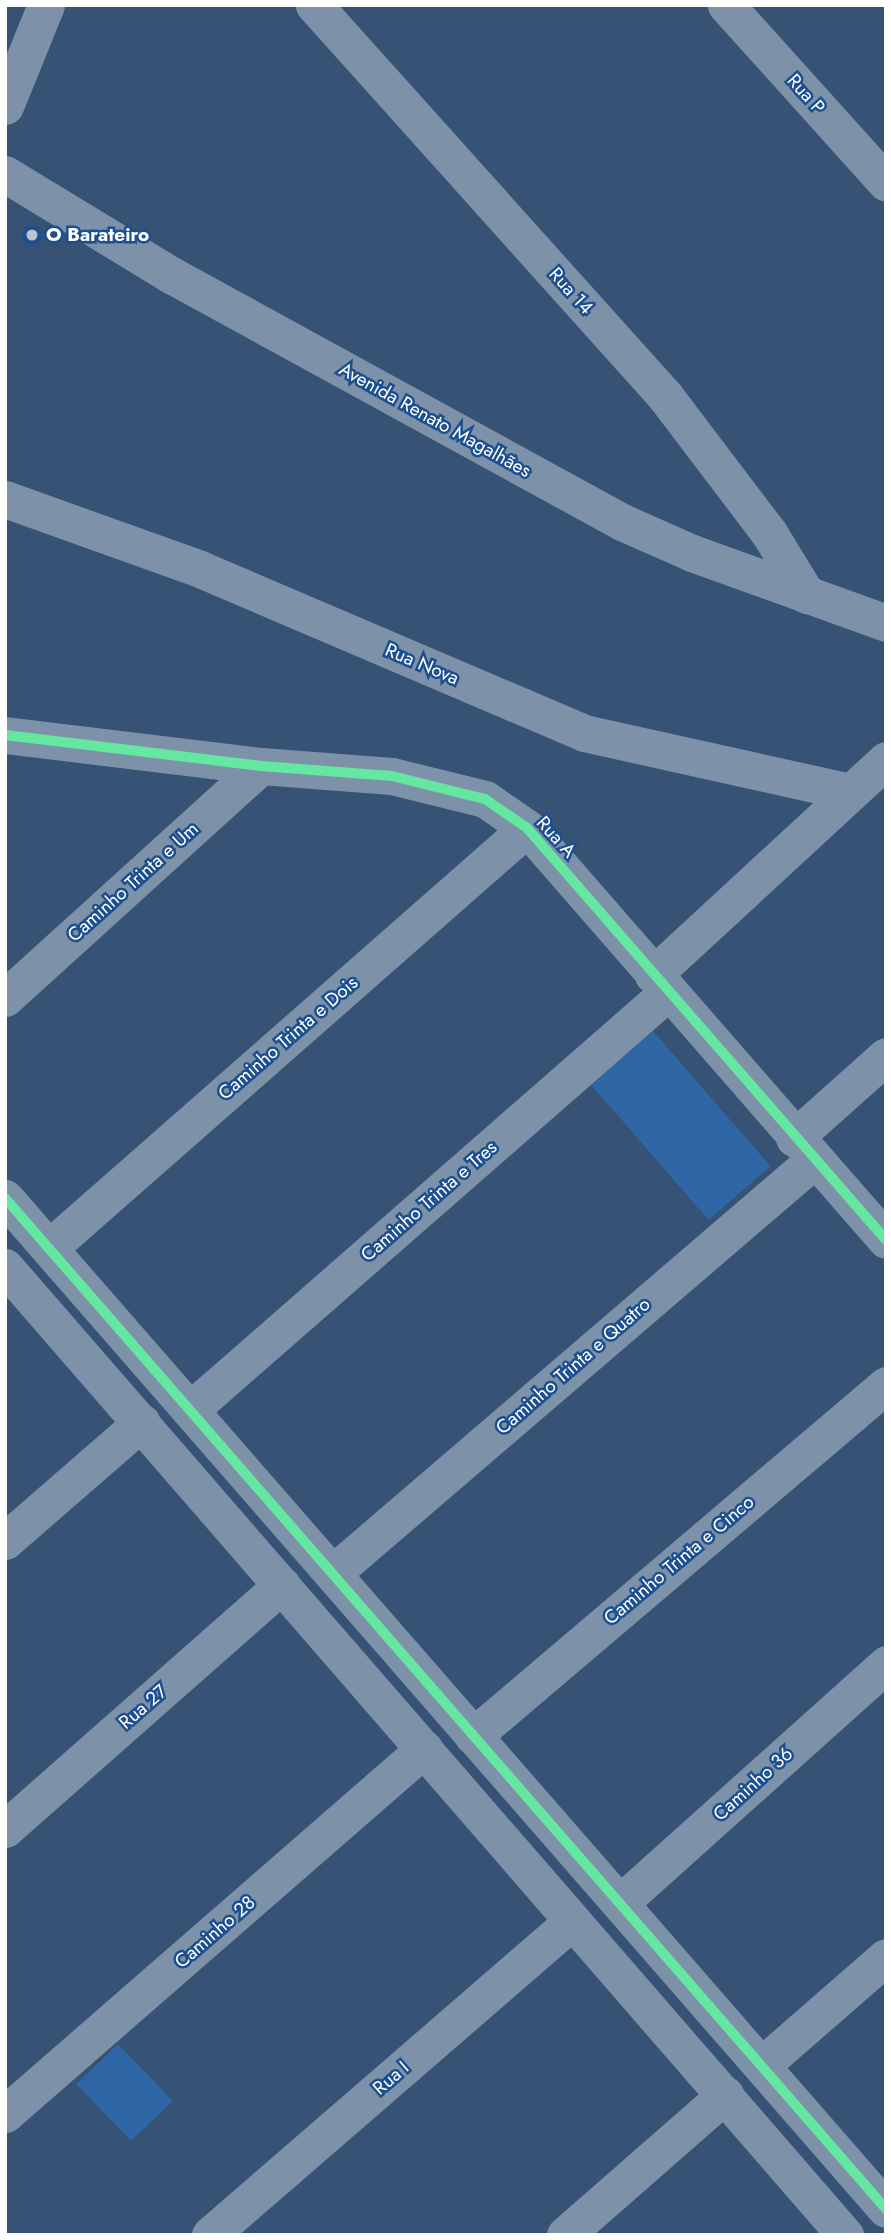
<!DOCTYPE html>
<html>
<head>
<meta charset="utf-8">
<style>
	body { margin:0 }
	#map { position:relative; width:891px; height:2240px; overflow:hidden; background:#365274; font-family:Jost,sans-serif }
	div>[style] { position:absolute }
	.green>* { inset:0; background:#2f66a5; transform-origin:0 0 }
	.minor>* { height:37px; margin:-18.5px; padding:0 18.5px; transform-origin:18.5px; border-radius:18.5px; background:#7d92a8 }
	.cycleway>* { height:10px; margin:-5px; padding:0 5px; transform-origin:5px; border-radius:5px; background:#66e7a1 }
	.dots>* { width:19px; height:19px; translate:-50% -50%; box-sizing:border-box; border:4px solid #1b4f8f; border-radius:50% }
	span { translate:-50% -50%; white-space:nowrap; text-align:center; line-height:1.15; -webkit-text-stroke:5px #1b4f8f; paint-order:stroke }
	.street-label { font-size:19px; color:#fff }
	.poi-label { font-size:19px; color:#fff; font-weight:700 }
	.left { translate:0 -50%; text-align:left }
	.frame { position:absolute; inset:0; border:7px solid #fff; pointer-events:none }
</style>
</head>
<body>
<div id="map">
	<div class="green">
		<div style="left:653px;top:1031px;width:179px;height:82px;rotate:49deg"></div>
		<div style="left:118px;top:2044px;width:79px;height:58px;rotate:46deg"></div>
	</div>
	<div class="minor">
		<div style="left:314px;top:5px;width:525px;rotate:48.09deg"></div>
		<div style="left:665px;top:396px;width:172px;rotate:52.8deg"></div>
		<div style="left:769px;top:533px;width:73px;rotate:58.5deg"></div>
		<div style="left:726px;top:5px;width:239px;rotate:48deg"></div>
		<div style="left:5px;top:106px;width:109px;rotate:-67.9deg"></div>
		<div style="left:5px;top:174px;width:197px;rotate:31.3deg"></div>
		<div style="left:173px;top:276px;width:512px;rotate:28.72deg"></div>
		<div style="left:622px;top:522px;width:77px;rotate:23.9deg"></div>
		<div style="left:692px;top:553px;width:206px;rotate:19.8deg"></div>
		<div style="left:5px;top:499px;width:207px;rotate:19.7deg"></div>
		<div style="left:200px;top:569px;width:418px;rotate:23.1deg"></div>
		<div style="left:584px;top:733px;width:272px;rotate:12.5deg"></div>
		<div style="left:5px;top:735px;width:258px;rotate:6.9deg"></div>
		<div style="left:261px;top:766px;width:131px;rotate:4.4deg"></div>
		<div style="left:392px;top:776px;width:96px;rotate:13.9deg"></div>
		<div style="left:485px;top:799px;width:51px;rotate:34.6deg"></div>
		<div style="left:527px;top:828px;width:546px;rotate:48.93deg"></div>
		<div style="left:653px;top:975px;width:317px;rotate:-42.7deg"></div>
		<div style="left:5px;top:998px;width:345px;rotate:-42.2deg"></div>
		<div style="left:794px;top:1138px;width:123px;rotate:-41.7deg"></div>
		<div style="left:5px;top:1198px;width:1341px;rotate:48.93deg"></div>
		<div style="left:49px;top:1248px;width:636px;rotate:-41.3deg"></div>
		<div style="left:5px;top:1267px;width:1282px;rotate:49.05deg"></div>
		<div style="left:190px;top:1410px;width:635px;rotate:-41.17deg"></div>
		<div style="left:5px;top:1541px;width:181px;rotate:-41deg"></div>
		<div style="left:334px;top:1572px;width:631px;rotate:-40.63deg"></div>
		<div style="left:473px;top:1736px;width:542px;rotate:-40.36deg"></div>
		<div style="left:5px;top:1829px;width:369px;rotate:-41.4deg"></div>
		<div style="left:620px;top:1903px;width:358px;rotate:-41.9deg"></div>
		<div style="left:762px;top:2065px;width:164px;rotate:-41.1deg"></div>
		<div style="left:5px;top:2114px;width:556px;rotate:-41.06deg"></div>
		<div style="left:210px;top:2235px;width:479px;rotate:-40.9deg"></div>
		<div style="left:565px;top:2235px;width:213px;rotate:-41.2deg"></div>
	</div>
	<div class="cycleway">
		<div style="left:5px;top:735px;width:258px;rotate:6.9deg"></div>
		<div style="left:261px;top:766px;width:131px;rotate:4.4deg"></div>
		<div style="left:392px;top:776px;width:96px;rotate:13.9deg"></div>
		<div style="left:485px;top:799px;width:51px;rotate:34.6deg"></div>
		<div style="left:527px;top:828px;width:546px;rotate:48.93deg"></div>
		<div style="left:5px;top:1198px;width:1341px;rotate:48.93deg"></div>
	</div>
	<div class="dots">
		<div style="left:32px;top:235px;background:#b9c2ce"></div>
	</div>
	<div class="street-label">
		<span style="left:806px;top:94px;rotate:48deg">Rua P</span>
		<span style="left:571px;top:291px;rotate:48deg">Rua 14</span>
		<span style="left:435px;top:420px;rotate:29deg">Avenida Renato Magalhães</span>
		<span style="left:422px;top:664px;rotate:23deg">Rua Nova</span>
		<span style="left:556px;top:837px;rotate:48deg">Rua A</span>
		<span style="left:133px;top:882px;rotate:-42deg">Caminho Trinta e Um</span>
		<span style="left:288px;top:1038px;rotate:-41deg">Caminho Trinta e Dois</span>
		<span style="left:429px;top:1201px;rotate:-41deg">Caminho Trinta e Tres</span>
		<span style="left:573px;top:1366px;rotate:-41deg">Caminho Trinta e Quatro</span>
		<span style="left:679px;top:1560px;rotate:-40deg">Caminho Trinta e Cinco</span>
		<span style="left:143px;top:1707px;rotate:-41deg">Rua 27</span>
		<span style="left:753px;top:1784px;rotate:-42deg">Caminho 36</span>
		<span style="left:215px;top:1932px;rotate:-41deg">Caminho 28</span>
		<span style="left:391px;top:2078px;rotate:-41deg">Rua I</span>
	</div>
	<div class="poi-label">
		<span class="left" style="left:46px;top:235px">O Barateiro</span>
	</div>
	<div class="frame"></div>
</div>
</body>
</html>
